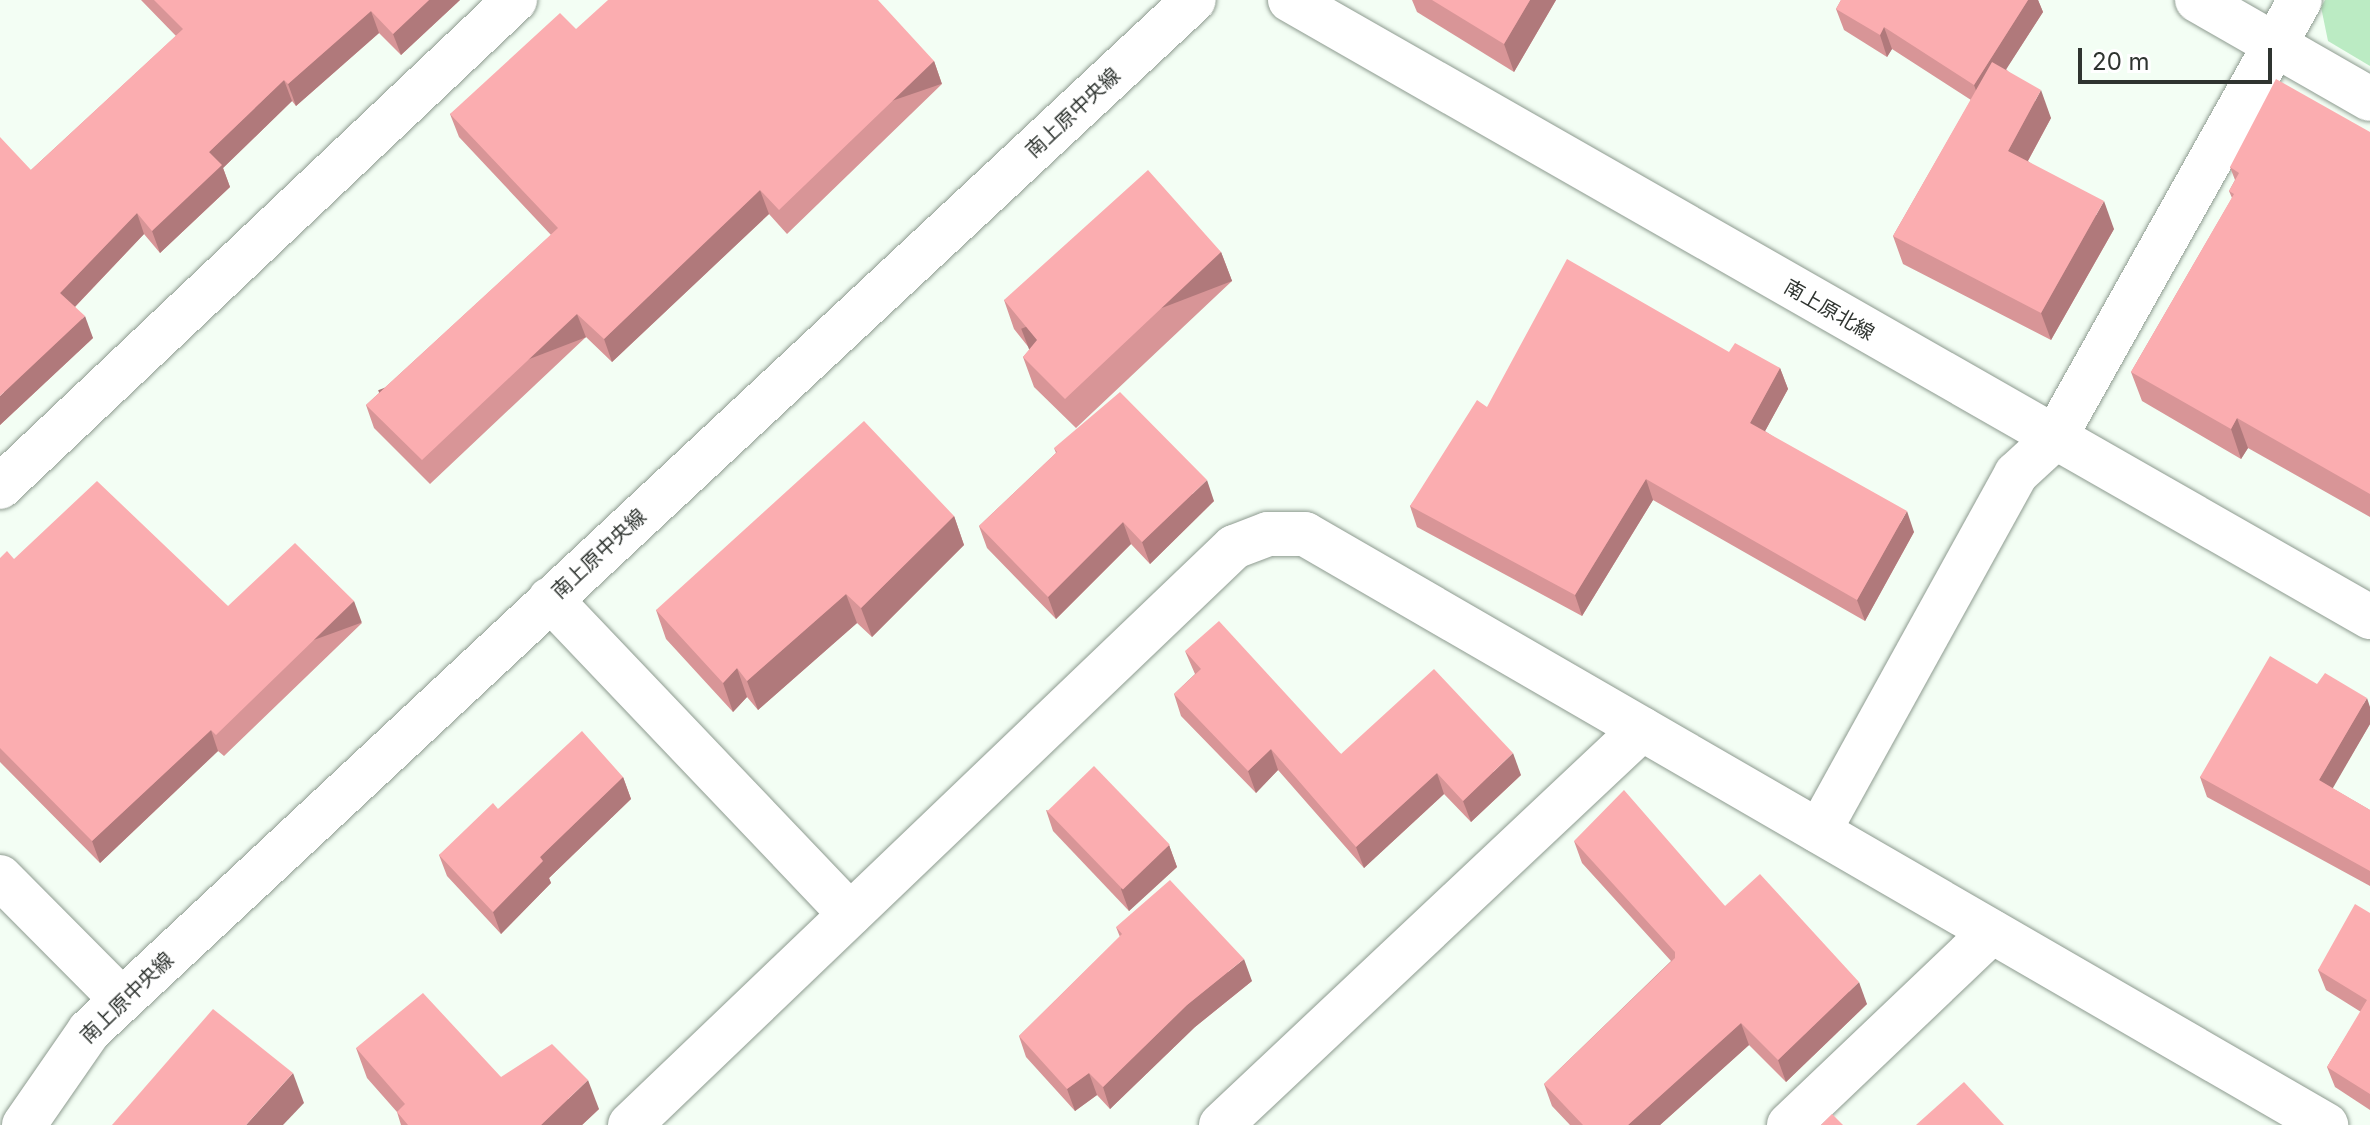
<!DOCTYPE html>
<html>
<head>
<meta charset="utf-8">
<style>
	body { margin:0 }
	#map { position:relative; width:2370px; height:1125px; overflow:hidden; background:#f3fef4; font-family:Inter,"Noto Sans JP",sans-serif }
	div>[style] { position:absolute }
	.green>* { inset:0; background:#bbebc3 }
	.roads { filter:drop-shadow(0 0 2px #8e9b90) drop-shadow(0 0 2px #8e9b90) }
	.minor>* { height:44px; margin:-22px; padding:0 22px; transform-origin:22px; border-radius:22px; background:#fff }
	.tertiary>* { height:44px; margin:-22px; padding:0 22px; transform-origin:22px; border-radius:22px; background:#fff }
	.wall>* { inset:0; background:#d89597 }
	.shaded-wall>* { inset:0; background:#b0797b; transform-origin:0 0 }
	.building>* { inset:0; background:#fbadb0; transform-origin:0 0 }
	span { translate:-50% -50%; white-space:nowrap; text-align:center; line-height:1.15; -webkit-text-stroke:8px #fff; paint-order:stroke }
	.street-label { font-size:20px; color:#2f3430 }
	.scale { position:absolute; left:2078px; top:48px; width:194px; height:36px; box-sizing:border-box; border:4px solid #2f3430; border-top:0; padding-left:10px; font-size:24px; line-height:28px; white-space:nowrap; color:#2f3430; -webkit-text-stroke:6px #fff; paint-order:stroke }
</style>
</head>
<body>
<div id="map">
	<div class="green">
		<div style="clip-path:polygon(2325px 0,2370px 0,2370px 66px,2328px 41px,2321px 7px)"></div>
	</div>
	<div class="roads">
		<div class="minor">
			<div style="left:2197px;top:0;width:199px;rotate:29.8deg"></div>
			<div style="left:0;top:487px;width:709px;rotate:-43.4deg"></div>
			<div style="left:550px;top:599px;width:435px;rotate:46.4deg"></div>
			<div style="left:1819px;top:831px;width:408px;rotate:-61.1deg"></div>
			<div style="left:2016px;top:474px;width:52px;rotate:-42.6deg"></div>
			<div style="left:2054px;top:439px;width:503px;rotate:-60.74deg"></div>
			<div style="left:0;top:877px;width:173px;rotate:45.2deg"></div>
			<div style="left:630px;top:1125px;width:836px;rotate:-43.74deg"></div>
			<div style="left:1234px;top:547px;width:36px;rotate:-21deg"></div>
			<div style="left:1268px;top:534px;width:37px"></div>
			<div style="left:1305px;top:534px;width:1180px;rotate:30.06deg"></div>
			<div style="left:1221px;top:1125px;width:578px;rotate:-43.25deg"></div>
			<div style="left:1789px;top:1125px;width:280px;rotate:-43.6deg"></div>
		</div>
		<div class="tertiary">
			<div style="left:1290px;top:0;width:1244px;rotate:29.74deg"></div>
			<div style="left:24px;top:1125px;width:114px;rotate:-55.3deg"></div>
			<div style="left:89px;top:1031px;width:1511px;rotate:-43.02deg"></div>
		</div>
	</div>
	<div class="wall">
		<div style="clip-path:polygon(141px 0,460px 0,401px 55px,379px 33px,296px 106px,292px 101px,223px 168px,230px 187px,160px 253px,144px 234px,75px 307px,93px 338px,0 425px,31px 170px,176px 36px)"></div>
		<div style="clip-path:polygon(1412px 0,1556px 0,1514px 72px,1417px 12px)"></div>
		<div style="clip-path:polygon(1841px 0,2038px 0,2043px 12px,2006px 69px,2051px 118px,2028px 161px,2114px 229px,2051px 340px,1903px 264px,1893px 236px,1971px 100px,1892px 49px,1887px 57px,1844px 30px,1836px 9px)"></div>
		<div style="clip-path:polygon(576px 29px,934px 61px,942px 84px,787px 234px,769px 214px,612px 362px,586px 337px,430px 484px,374px 428px,366px 405px,551px 235px,459px 137px,450px 114px)"></div>
		<div style="clip-path:polygon(2370px 132px,2370px 517px,2248px 448px,2241px 459px,2142px 401px,2131px 372px,2232px 198px,2229px 191px,2235px 180px,2230px 167px)"></div>
		<div style="clip-path:polygon(1221px 252px,1232px 281px,1076px 428px,1034px 387px,1023px 357px,1030px 349px,1014px 329px,1004px 300px)"></div>
		<div style="clip-path:polygon(1729px 352px,1780px 368px,1788px 389px,1765px 431px,1914px 532px,1865px 621px,1653px 500px,1582px 616px,1417px 527px,1410px 506px,1487px 407px)"></div>
		<div style="clip-path:polygon(1054px 448px,1214px 501px,1150px 564px,1131px 544px,1056px 619px,987px 548px,979px 526px,1056px 453px)"></div>
		<div style="clip-path:polygon(954px 516px,964px 545px,872px 637px,857px 623px,758px 710px,747px 697px,733px 712px,666px 639px,656px 610px)"></div>
		<div style="clip-path:polygon(0 558px,14px 559px,228px 606px,362px 623px,224px 756px,218px 751px,100px 863px,0 762px)"></div>
		<div style="clip-path:polygon(1185px 651px,1341px 754px,1521px 775px,1471px 822px,1444px 794px,1364px 868px,1278px 770px,1256px 793px,1181px 716px,1174px 694px,1195px 674px)"></div>
		<div style="clip-path:polygon(2317px 684px,2370px 707px,2370px 724px,2332px 788px,2370px 810px,2370px 886px,2207px 797px,2200px 777px)"></div>
		<div style="clip-path:polygon(623px 777px,631px 799px,549px 878px,551px 883px,501px 934px,447px 876px,439px 855px,498px 809px)"></div>
		<div style="clip-path:polygon(1046px 810px,1169px 845px,1177px 867px,1129px 911px,1053px 831px)"></div>
		<div style="clip-path:polygon(1574px 841px,1725px 906px,1867px 1004px,1786px 1082px,1749px 1045px,1660px 1125px,1570px 1125px,1552px 1106px,1544px 1084px,1671px 961px,1582px 863px)"></div>
		<div style="clip-path:polygon(2370px 913px,2370px 1110px,2335px 1087px,2327px 1067px,2361px 1012px,2326px 990px,2318px 970px)"></div>
		<div style="clip-path:polygon(1116px 927px,1252px 981px,1195px 1027px,1110px 1109px,1097px 1095px,1075px 1111px,1026px 1057px,1019px 1036px,1120px 937px)"></div>
		<div style="clip-path:polygon(356px 1048px,501px 1077px,599px 1109px,582px 1125px,401px 1125px,397px 1112px,367px 1078px)"></div>
	</div>
	<div class="shaded-wall">
		<div style="clip-path:polygon(429px 0,460px 0,401px 55px,393px 34px)"></div>
		<div style="clip-path:polygon(1530px 0,1556px 0,1514px 72px,1504px 44px)"></div>
		<div style="clip-path:polygon(2028px 0,2038px 0,2043px 12px,1982px 107px,1974px 85px)"></div>
		<div style="clip-path:polygon(371px 11px,379px 33px,296px 106px,288px 84px)"></div>
		<div style="clip-path:polygon(1884px 27px,1892px 49px,1887px 57px,1880px 35px)"></div>
		<div style="left:934px;top:61px;width:24px;height:215px;rotate:71deg"></div>
		<div style="clip-path:polygon(284px 80px,292px 101px,223px 168px,230px 187px,160px 253px,152px 231px,209px 152px)"></div>
		<div style="clip-path:polygon(2041px 90px,2051px 118px,2018px 179px,2008px 151px)"></div>
		<div style="clip-path:polygon(760px 190px,769px 214px,612px 362px,604px 339px)"></div>
		<div style="clip-path:polygon(2104px 201px,2114px 229px,2051px 340px,2041px 313px)"></div>
		<div style="clip-path:polygon(137px 213px,144px 234px,68px 314px,60px 293px)"></div>
		<div style="left:1221px;top:252px;width:31px;height:214px;rotate:69deg"></div>
		<div style="left:577px;top:314px;width:25px;height:213px;rotate:69deg"></div>
		<div style="clip-path:polygon(85px 316px,93px 338px,0 425px,0 396px)"></div>
		<div style="clip-path:polygon(1780px 368px,1788px 389px,1758px 444px,1750px 423px)"></div>
		<div style="clip-path:polygon(2237px 418px,2248px 448px,2241px 459px,2231px 429px)"></div>
		<div style="clip-path:polygon(1646px 479px,1653px 500px,1582px 616px,1575px 595px)"></div>
		<div style="clip-path:polygon(1207px 480px,1214px 501px,1150px 564px,1142px 542px)"></div>
		<div style="clip-path:polygon(1907px 511px,1914px 532px,1865px 621px,1857px 600px)"></div>
		<div style="clip-path:polygon(954px 516px,964px 545px,872px 637px,861px 608px)"></div>
		<div style="clip-path:polygon(1123px 522px,1131px 544px,1056px 619px,1048px 597px)"></div>
		<div style="clip-path:polygon(846px 594px,857px 623px,758px 710px,747px 681px)"></div>
		<div style="left:354px;top:601px;width:23px;height:192px;rotate:70deg"></div>
		<div style="clip-path:polygon(737px 668px,747px 697px,733px 712px,723px 683px)"></div>
		<div style="clip-path:polygon(2367px 698px,2370px 707px,2370px 724px,2326px 800px,2319px 780px)"></div>
		<div style="clip-path:polygon(211px 730px,218px 751px,100px 863px,92px 841px)"></div>
		<div style="clip-path:polygon(1271px 749px,1278px 770px,1256px 793px,1248px 771px)"></div>
		<div style="clip-path:polygon(1513px 753px,1521px 775px,1471px 822px,1463px 801px)"></div>
		<div style="clip-path:polygon(1437px 773px,1444px 794px,1364px 868px,1356px 847px)"></div>
		<div style="clip-path:polygon(623px 777px,631px 799px,549px 878px,551px 883px,501px 934px,493px 912px,540px 857px)"></div>
		<div style="clip-path:polygon(1169px 845px,1177px 867px,1129px 911px,1121px 889px)"></div>
		<div style="clip-path:polygon(1244px 959px,1252px 981px,1195px 1027px,1110px 1109px,1103px 1087px,1187px 1005px)"></div>
		<div style="clip-path:polygon(1859px 982px,1867px 1004px,1786px 1082px,1778px 1060px)"></div>
		<div style="clip-path:polygon(1741px 1023px,1749px 1045px,1660px 1125px,1628px 1125px)"></div>
		<div style="clip-path:polygon(293px 1073px,304px 1103px,283px 1125px,246px 1125px)"></div>
		<div style="clip-path:polygon(1089px 1073px,1097px 1095px,1075px 1111px,1067px 1089px)"></div>
		<div style="clip-path:polygon(588px 1080px,599px 1109px,582px 1125px,541px 1125px)"></div>
	</div>
	<div class="building">
		<div style="clip-path:polygon(154px 0,429px 0,393px 34px,371px 11px,288px 84px,284px 80px,209px 152px,222px 165px,152px 231px,137px 213px,60px 293px,85px 316px,0 396px,0 137px,31px 170px,183px 29px)"></div>
		<div style="clip-path:polygon(608px 0,878px 0,934px 61px,779px 210px,760px 190px,604px 339px,577px 314px,422px 460px,366px 405px,558px 228px,450px 114px,560px 13px,576px 29px)"></div>
		<div style="clip-path:polygon(1432px 0,1530px 0,1504px 44px)"></div>
		<div style="clip-path:polygon(1841px 0,2028px 0,1974px 85px,1884px 27px,1880px 35px,1836px 9px)"></div>
		<div style="clip-path:polygon(1992px 62px,2041px 90px,2008px 151px,2104px 201px,2041px 313px,1893px 236px)"></div>
		<div style="clip-path:polygon(2276px 79px,2370px 132px,2370px 494px,2237px 418px,2231px 429px,2131px 372px,2234px 194px,2229px 191px,2239px 173px,2230px 167px)"></div>
		<div style="clip-path:polygon(1148px 170px,1221px 252px,1065px 399px,1023px 357px,1037px 340px,1004px 300px)"></div>
		<div style="clip-path:polygon(1567px 259px,1729px 352px,1735px 343px,1780px 368px,1750px 423px,1907px 511px,1857px 600px,1646px 479px,1575px 595px,1410px 506px,1477px 400px,1487px 407px)"></div>
		<div style="clip-path:polygon(1120px 392px,1207px 480px,1142px 542px,1123px 522px,1048px 597px,979px 526px,1057px 452px,1054px 448px)"></div>
		<div style="clip-path:polygon(864px 421px,954px 516px,861px 608px,846px 594px,747px 681px,737px 668px,723px 683px,656px 610px)"></div>
		<div style="clip-path:polygon(97px 481px,228px 606px,295px 543px,354px 601px,216px 735px,211px 730px,92px 841px,0 748px,0 558px,7px 551px,14px 559px)"></div>
		<div style="clip-path:polygon(1219px 621px,1341px 754px,1434px 669px,1513px 753px,1463px 801px,1437px 773px,1356px 847px,1271px 749px,1248px 771px,1174px 694px,1201px 669px,1185px 651px)"></div>
		<div style="clip-path:polygon(2270px 656px,2317px 684px,2325px 673px,2367px 698px,2319px 780px,2370px 810px,2370px 871px,2200px 777px)"></div>
		<div style="clip-path:polygon(582px 731px,623px 777px,540px 857px,543px 861px,493px 912px,439px 855px,493px 803px,498px 809px)"></div>
		<div style="left:1094px;top:766px;width:109px;height:65px;rotate:46deg"></div>
		<div style="clip-path:polygon(1624px 790px,1725px 906px,1760px 874px,1859px 982px,1778px 1060px,1741px 1023px,1628px 1125px,1583px 1125px,1544px 1084px,1675px 958px,1675px 952px,1574px 841px)"></div>
		<div style="clip-path:polygon(1170px 880px,1244px 959px,1187px 1005px,1103px 1087px,1089px 1073px,1067px 1089px,1019px 1036px,1122px 934px,1116px 927px)"></div>
		<div style="clip-path:polygon(2355px 904px,2370px 913px,2370px 1094px,2327px 1067px,2367px 1000px,2318px 970px)"></div>
		<div style="clip-path:polygon(423px 993px,501px 1077px,552px 1044px,588px 1080px,541px 1125px,408px 1125px,397px 1112px,405px 1104px,356px 1048px)"></div>
		<div style="clip-path:polygon(213px 1009px,293px 1073px,246px 1125px,112px 1125px)"></div>
		<div style="clip-path:polygon(1964px 1082px,2004px 1125px,1916px 1125px)"></div>
		<div style="clip-path:polygon(1832px 1114px,1843px 1125px,1821px 1125px)"></div>
	</div>
	<div class="street-label">
		<span style="left:1073px;top:113px;rotate:-43deg">南上原中央線</span>
		<span style="left:1829px;top:310px;rotate:30deg">南上原北線</span>
		<span style="left:599px;top:554px;rotate:-43deg">南上原中央線</span>
		<span style="left:127px;top:998px;rotate:-44deg">南上原中央線</span>
	</div>
	<div class="scale">20 m</div>
</div>
</body>
</html>
